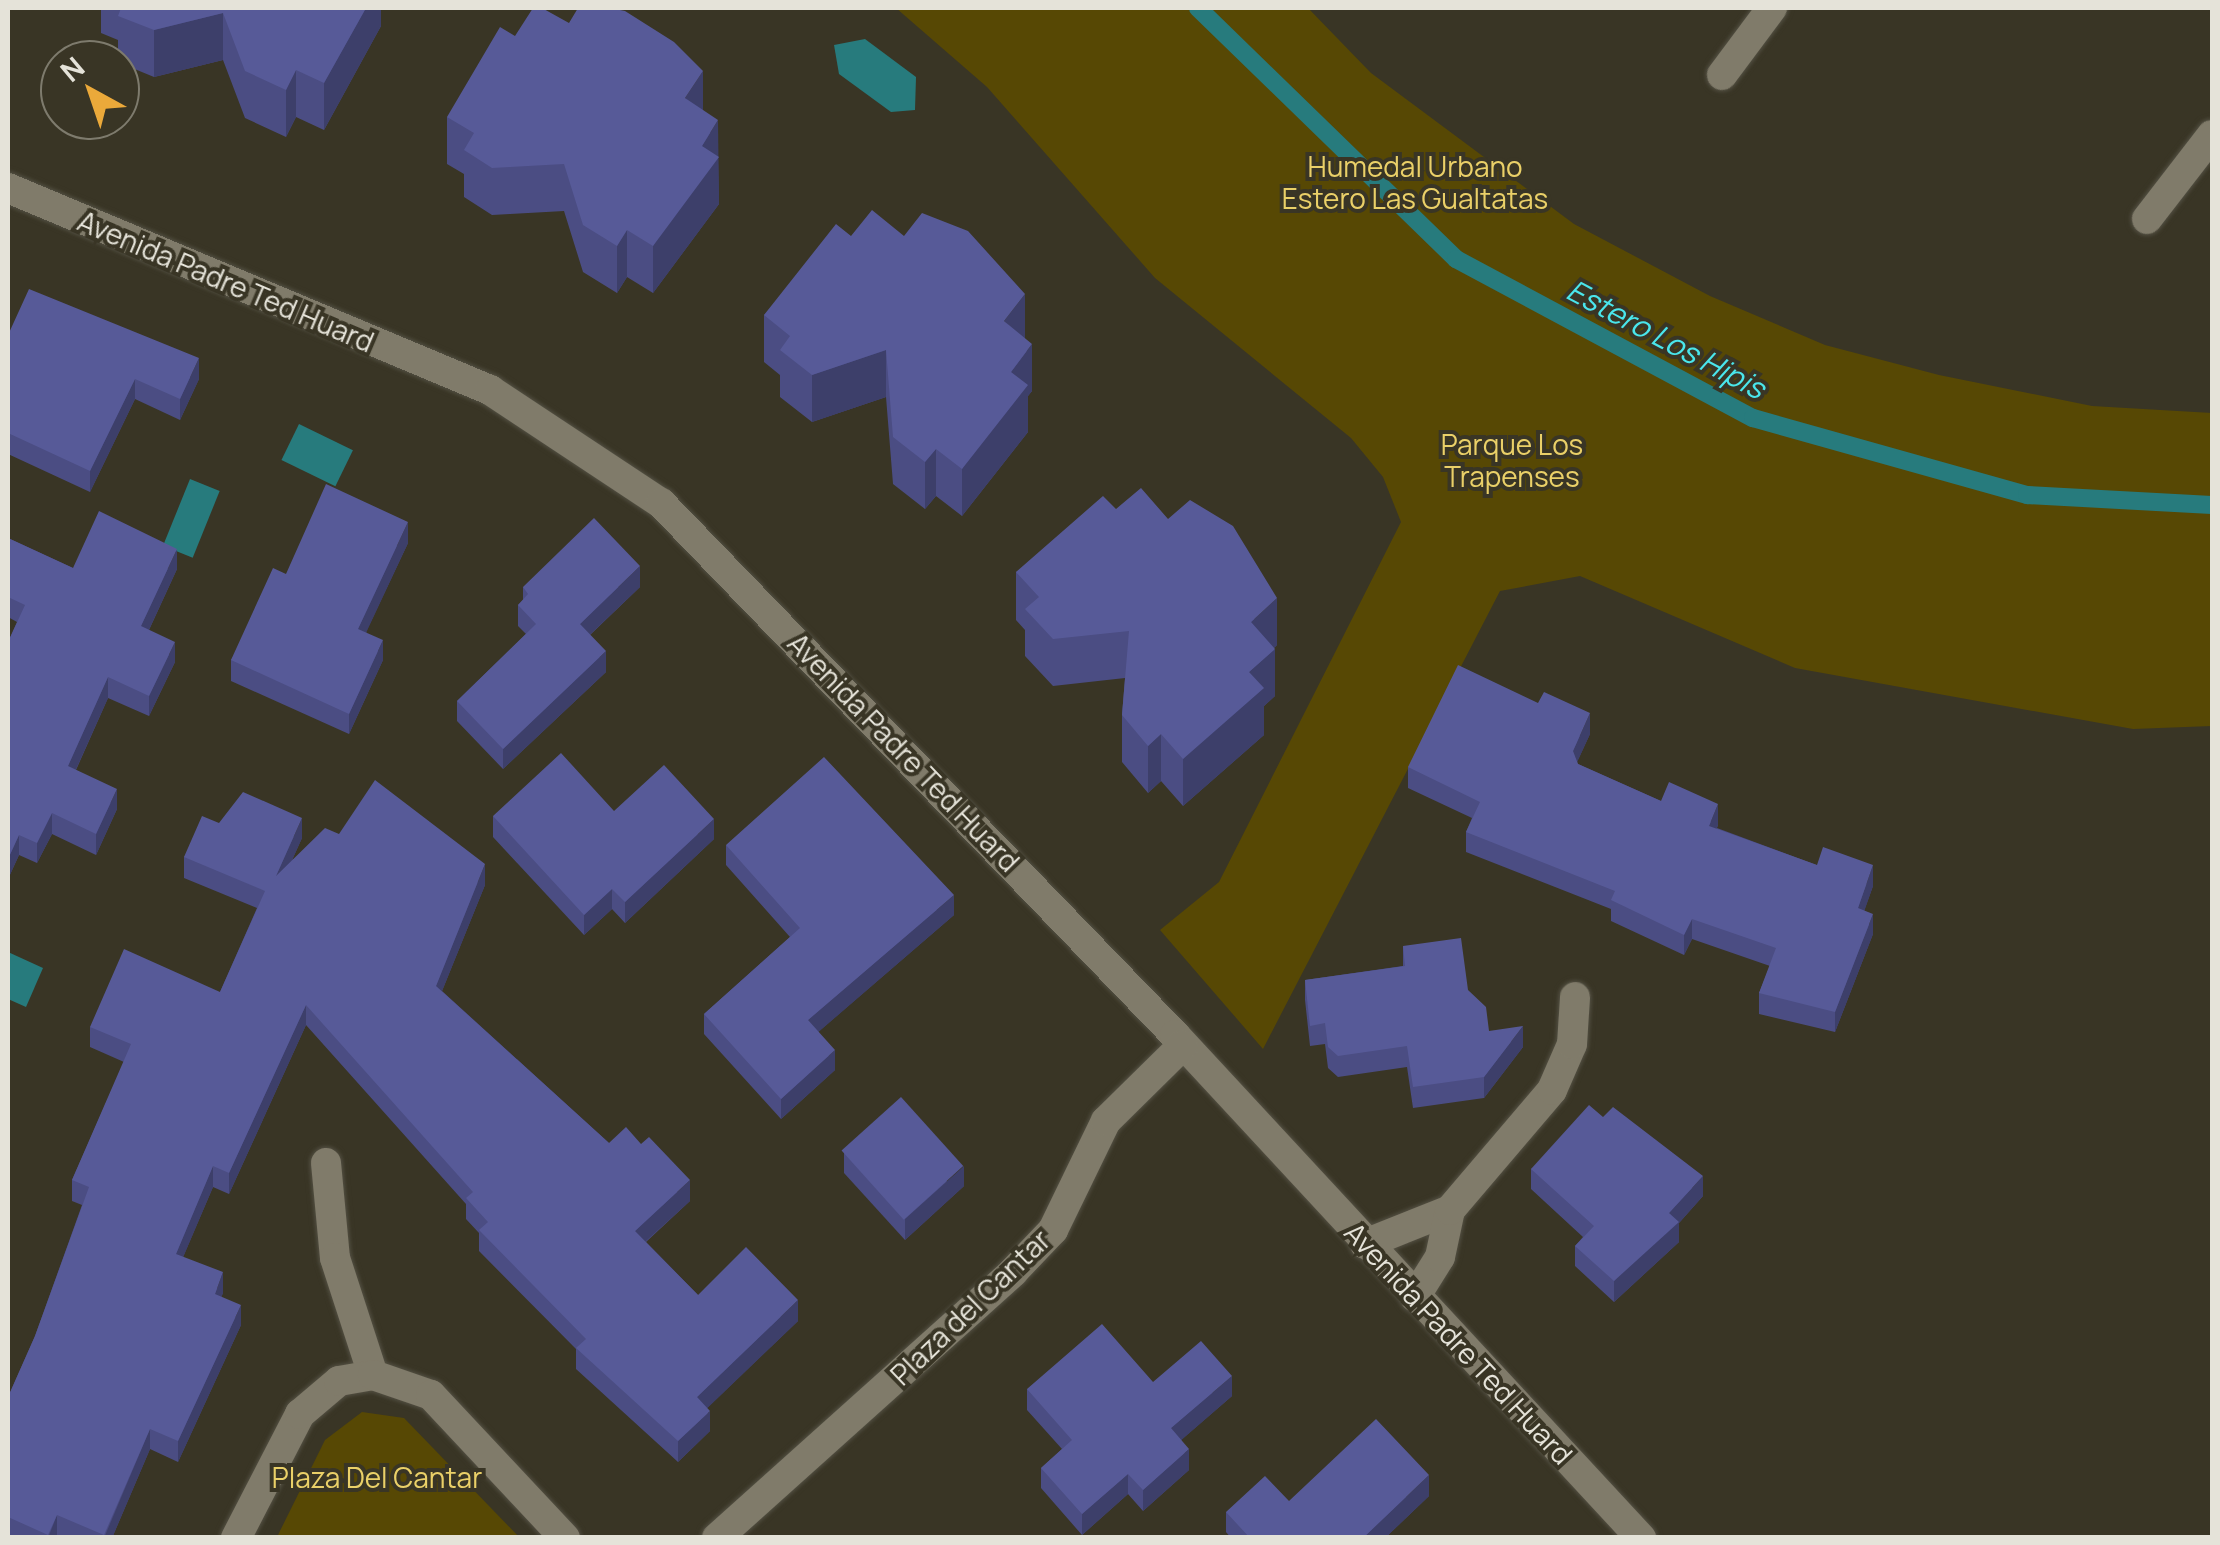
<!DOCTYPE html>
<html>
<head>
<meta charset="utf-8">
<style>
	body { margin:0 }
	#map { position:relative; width:2220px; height:1545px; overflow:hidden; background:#393525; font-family:Manrope,sans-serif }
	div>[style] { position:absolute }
	.green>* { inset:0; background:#574804 }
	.water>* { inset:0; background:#277b7d; transform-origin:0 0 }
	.stream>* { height:18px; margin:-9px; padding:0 9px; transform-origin:9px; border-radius:9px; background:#277b7d }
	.roads { filter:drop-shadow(0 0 2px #535043) drop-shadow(0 0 2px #535043) }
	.street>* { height:30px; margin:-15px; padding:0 15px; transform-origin:15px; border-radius:15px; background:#807b6a }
	.wall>* { inset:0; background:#4b4d83 }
	.shaded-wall>* { inset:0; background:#3d3f6a }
	.building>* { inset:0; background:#575a98; transform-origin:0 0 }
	span { translate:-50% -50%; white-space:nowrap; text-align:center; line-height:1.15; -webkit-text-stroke:8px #393525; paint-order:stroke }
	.park-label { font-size:28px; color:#ead068 }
	.street-label { font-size:28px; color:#e5e3d9 }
	.water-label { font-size:30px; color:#4ae6ec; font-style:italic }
	.frame { position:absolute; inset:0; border:10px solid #e5e3d9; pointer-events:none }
	.north { position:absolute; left:40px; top:40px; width:100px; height:100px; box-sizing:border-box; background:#393525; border:2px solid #7e7b6d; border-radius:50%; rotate:320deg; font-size:28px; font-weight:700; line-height:40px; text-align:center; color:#e5e3d9 }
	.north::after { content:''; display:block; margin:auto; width:35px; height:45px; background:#eba93a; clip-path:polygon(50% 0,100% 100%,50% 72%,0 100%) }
</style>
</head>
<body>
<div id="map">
	<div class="green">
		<div style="clip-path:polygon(896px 8px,1308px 8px,1371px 73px,1574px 224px,1710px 296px,1825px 345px,1939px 375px,2092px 406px,2212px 413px,2212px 726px,2133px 729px,1795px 668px,1580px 576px,1500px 591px,1263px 1049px,1160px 930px,1219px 882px,1401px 522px,1383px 477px,1351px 438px,1155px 278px,987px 87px)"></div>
		<div style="clip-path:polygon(362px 1412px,404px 1418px,519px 1537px,277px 1537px,325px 1440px)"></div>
	</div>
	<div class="water">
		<div style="clip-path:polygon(865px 39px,916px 77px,915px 110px,891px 112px,839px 74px,834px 45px)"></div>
		<div style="left:299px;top:424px;width:60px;height:40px;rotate:26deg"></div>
		<div style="left:190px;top:479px;width:32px;height:72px;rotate:22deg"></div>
		<div style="clip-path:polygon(8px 952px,43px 968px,26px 1007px,8px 999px)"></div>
	</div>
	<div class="stream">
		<div style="left:1198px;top:8px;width:360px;rotate:44.2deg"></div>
		<div style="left:1456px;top:259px;width:337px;rotate:28.2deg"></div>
		<div style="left:1753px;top:418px;width:285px;rotate:15.7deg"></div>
		<div style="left:2027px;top:495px;width:185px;rotate:3.1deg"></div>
	</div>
	<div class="roads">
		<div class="street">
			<div style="left:1722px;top:75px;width:84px;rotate:-53.3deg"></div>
			<div style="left:8px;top:188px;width:523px;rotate:22.74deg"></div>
			<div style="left:490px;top:390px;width:205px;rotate:33.5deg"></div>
			<div style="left:661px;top:503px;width:740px;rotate:45.99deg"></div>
			<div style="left:1175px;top:1035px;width:686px;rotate:47.19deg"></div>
			<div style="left:2147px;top:219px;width:106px;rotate:-52.3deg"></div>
			<div style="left:326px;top:1163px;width:95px;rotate:84.6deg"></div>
			<div style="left:335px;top:1258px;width:123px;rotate:72deg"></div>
			<div style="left:1365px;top:1244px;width:92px;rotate:-21.8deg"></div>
			<div style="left:1415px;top:1297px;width:47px;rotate:-58deg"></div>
			<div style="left:1440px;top:1257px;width:48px;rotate:-78deg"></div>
			<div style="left:1450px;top:1210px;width:157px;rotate:-49.6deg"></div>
			<div style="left:1552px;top:1090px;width:50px;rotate:-66.5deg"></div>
			<div style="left:1572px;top:1044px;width:47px;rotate:-86.3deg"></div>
			<div style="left:236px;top:1538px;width:140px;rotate:-62.7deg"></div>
			<div style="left:300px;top:1414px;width:51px;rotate:-40.2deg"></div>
			<div style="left:339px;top:1381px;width:35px;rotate:-10deg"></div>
			<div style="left:373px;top:1375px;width:61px;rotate:19deg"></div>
			<div style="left:431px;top:1395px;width:196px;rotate:46.9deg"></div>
			<div style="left:717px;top:1538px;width:398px;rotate:-41.9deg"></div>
			<div style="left:1013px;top:1272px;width:58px;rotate:-46.4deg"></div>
			<div style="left:1053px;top:1230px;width:121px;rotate:-64.1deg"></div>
			<div style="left:1106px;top:1121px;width:108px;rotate:-44.6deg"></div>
		</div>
	</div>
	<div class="wall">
		<div style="clip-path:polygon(101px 8px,381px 8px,381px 26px,324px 130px,296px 117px,286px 137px,245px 118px,223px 60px,154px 77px,120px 63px,120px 60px,118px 60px,118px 40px,101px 33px)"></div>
		<div style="clip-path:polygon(703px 110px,718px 156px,719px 204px,653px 293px,627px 277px,617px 293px,583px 272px,564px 211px,492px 215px,464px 197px,464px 174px,447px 164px,447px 117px)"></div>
		<div style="clip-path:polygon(851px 236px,1025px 339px,1032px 391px,1028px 396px,1028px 432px,962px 516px,936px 496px,925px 509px,893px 484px,886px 397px,812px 422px,780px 397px,780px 375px,764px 362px,764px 315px)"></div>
		<div style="clip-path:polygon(8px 335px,199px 379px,180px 420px,135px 399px,90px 492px,8px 454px)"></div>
		<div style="clip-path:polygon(1116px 509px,1168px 519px,1277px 645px,1274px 648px,1275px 696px,1264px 706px,1264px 735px,1183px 806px,1161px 781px,1148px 793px,1122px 762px,1122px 715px,1125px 678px,1053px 686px,1025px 656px,1025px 630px,1016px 620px,1016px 572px)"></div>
		<div style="clip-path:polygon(8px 538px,73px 568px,177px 569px,149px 630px,175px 662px,149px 716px,108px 698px,76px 770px,117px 809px,96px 855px,52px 834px,37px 863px,19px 855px,8px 879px,8px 642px,17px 622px,8px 617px)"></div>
		<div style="clip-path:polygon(408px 543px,366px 632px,383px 660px,349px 734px,231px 681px,231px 660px,286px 574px)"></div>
		<div style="clip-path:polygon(523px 587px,640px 587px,590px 635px,606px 672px,503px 769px,457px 721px,457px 701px,526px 634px,518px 626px,518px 605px,523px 600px)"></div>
		<div style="clip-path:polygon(1590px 734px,1577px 762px,1578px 764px,1661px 801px,1718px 825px,1717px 828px,1873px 886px,1864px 911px,1873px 934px,1835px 1032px,1759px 1014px,1759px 993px,1770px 966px,1692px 939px,1684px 955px,1611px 921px,1611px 909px,1466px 852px,1466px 832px,1472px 818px,1408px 788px,1408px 767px)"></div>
		<div style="clip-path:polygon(614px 811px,714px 839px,625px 923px,612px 909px,584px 935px,493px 837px,493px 816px)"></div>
		<div style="clip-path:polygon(219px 823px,302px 838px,292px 860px,339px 834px,485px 885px,442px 991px,609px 1143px,690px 1201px,646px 1242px,698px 1295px,798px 1321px,707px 1408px,710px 1431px,678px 1462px,576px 1369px,576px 1349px,479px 1251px,479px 1233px,466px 1219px,466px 1204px,306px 1025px,229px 1194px,213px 1187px,183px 1257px,223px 1293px,221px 1297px,241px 1325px,178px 1462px,150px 1449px,112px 1538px,62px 1538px,57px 1535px,56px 1538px,8px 1537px,8px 1397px,35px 1336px,82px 1205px,72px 1201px,72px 1180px,124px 1062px,90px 1047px,90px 1027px,220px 992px,257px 908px,184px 878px,184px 857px)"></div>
		<div style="clip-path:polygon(726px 845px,954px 915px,818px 1032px,835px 1070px,781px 1119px,704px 1034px,704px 1014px,790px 937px,726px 865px)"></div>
		<div style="clip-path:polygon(1403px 946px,1489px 1031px,1523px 1047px,1484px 1098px,1413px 1108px,1407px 1067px,1338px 1077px,1328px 1068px,1325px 1044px,1310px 1046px,1305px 1000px,1305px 980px,1403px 966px)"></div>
		<div style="clip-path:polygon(1603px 1117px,1703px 1196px,1679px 1223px,1679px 1242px,1614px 1302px,1575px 1266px,1575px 1246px,1583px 1237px,1531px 1189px,1531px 1169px)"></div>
		<div style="clip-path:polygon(844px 1153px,964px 1186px,905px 1240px,844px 1173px)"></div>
		<div style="clip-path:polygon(1153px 1382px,1232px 1396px,1181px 1440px,1189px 1470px,1143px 1511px,1128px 1494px,1082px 1535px,1041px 1488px,1041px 1468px,1062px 1449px,1027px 1410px,1027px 1389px)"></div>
		<div style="clip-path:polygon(1429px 1496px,1385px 1538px,1231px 1538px,1226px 1532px,1226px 1512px,1289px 1501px)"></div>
	</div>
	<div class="shaded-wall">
		<div style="clip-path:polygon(366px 8px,381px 8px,381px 26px,324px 130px,324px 83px)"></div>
		<div style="clip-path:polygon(223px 13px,223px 60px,154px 77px,154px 30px)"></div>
		<div style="clip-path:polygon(296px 70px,296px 117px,286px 137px,286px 90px)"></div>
		<div style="clip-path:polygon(703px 71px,703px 118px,685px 98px)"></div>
		<div style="clip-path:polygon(718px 120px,719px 204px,653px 293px,653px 246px,702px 146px)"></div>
		<div style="clip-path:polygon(627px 230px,627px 277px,617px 293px,617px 246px)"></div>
		<div style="clip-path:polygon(1025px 294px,1025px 341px,1004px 321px)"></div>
		<div style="clip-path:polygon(1032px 344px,1032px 391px,1028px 396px,1028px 432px,962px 516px,962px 469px,1011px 372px)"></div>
		<div style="clip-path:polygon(886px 350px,886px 397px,812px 422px,812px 375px)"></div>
		<div style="clip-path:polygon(199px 358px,199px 379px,180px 420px,180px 399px)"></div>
		<div style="clip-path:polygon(135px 379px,135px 399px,90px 492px,90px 471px)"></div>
		<div style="clip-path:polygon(936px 449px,936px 496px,925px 509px,925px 462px)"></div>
		<div style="clip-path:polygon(408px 522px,408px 543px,358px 650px,358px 629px)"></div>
		<div style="clip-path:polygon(177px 549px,177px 569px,141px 647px,141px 626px)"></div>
		<div style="clip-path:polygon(640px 566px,640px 587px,580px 644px,580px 624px)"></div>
		<div style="clip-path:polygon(1277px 598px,1277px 645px,1251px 669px,1251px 622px)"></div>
		<div style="clip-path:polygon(383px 640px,383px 660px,349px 734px,349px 714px)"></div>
		<div style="clip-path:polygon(175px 642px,175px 662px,149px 716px,149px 696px)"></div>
		<div style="clip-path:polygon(1275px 649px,1275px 696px,1264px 706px,1264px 735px,1183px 806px,1183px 759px,1249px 672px)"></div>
		<div style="clip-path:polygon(606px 651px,606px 672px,503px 769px,503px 749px)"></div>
		<div style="clip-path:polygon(108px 677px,108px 698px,68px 787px,68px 766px)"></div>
		<div style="clip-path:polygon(1590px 713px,1590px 734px,1573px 771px,1573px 751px)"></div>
		<div style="clip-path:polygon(1161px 734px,1161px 781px,1148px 793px,1148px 746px)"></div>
		<div style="clip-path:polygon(117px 789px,117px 809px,96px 855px,96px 834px)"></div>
		<div style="clip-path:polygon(1718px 804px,1718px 825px,1709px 846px,1709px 826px)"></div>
		<div style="clip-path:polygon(52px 813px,52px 834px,37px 863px,37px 843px)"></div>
		<div style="clip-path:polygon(302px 818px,302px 838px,276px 896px,276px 876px)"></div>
		<div style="clip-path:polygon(714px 819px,714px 839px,625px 923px,625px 902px)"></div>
		<div style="clip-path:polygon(19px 835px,19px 855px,8px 879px,8px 859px)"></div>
		<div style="clip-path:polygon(485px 864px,485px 885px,436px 1006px,436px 986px)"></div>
		<div style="clip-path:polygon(1873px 865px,1873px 886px,1858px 929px,1858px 908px)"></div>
		<div style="clip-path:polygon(612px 889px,612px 909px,584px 935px,584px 915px)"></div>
		<div style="clip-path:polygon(954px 895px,954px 915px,808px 1041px,808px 1020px)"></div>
		<div style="clip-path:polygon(1873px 914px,1873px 934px,1835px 1032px,1835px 1012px)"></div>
		<div style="clip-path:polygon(1692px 919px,1692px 939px,1684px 955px,1684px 935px)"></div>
		<div style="clip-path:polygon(306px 1005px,306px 1025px,229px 1194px,229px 1173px)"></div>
		<div style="clip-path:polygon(1523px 1026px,1523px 1047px,1484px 1098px,1484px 1077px)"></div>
		<div style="clip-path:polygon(835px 1050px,835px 1070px,781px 1119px,781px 1099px)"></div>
		<div style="clip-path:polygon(213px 1166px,213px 1187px,176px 1274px,176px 1254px)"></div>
		<div style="clip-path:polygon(964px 1166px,964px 1186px,905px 1240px,905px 1219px)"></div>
		<div style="clip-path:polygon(1703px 1176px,1703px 1196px,1679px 1223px,1679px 1242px,1614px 1302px,1614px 1281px,1669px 1213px)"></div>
		<div style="clip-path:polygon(690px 1180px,690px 1201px,635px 1251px,635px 1231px)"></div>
		<div style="clip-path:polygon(223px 1272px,223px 1293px,215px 1315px,215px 1294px)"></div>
		<div style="clip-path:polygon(798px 1300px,798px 1321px,697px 1418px,697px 1397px)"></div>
		<div style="clip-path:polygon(241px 1305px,241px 1325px,178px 1462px,178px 1441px)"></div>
		<div style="clip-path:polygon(1232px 1376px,1232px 1396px,1171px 1449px,1171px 1428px)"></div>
		<div style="clip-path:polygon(710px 1411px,710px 1431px,678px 1462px,678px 1441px)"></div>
		<div style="clip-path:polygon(150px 1429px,150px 1449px,112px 1538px,104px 1538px)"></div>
		<div style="clip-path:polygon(1189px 1449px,1189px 1470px,1143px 1511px,1143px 1490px)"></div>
		<div style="clip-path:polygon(1128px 1474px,1128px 1494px,1082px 1535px,1082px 1514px)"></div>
		<div style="clip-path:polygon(1429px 1475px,1429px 1496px,1385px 1538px,1363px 1538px)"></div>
		<div style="clip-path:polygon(57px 1515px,57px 1535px,56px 1538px,48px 1538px)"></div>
	</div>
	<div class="building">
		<div style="clip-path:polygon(121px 8px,366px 8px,324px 83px,296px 70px,286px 90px,245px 71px,223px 13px,154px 30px,118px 16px)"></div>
		<div style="clip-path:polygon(533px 8px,542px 8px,569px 23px,578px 8px,610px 8px,625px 11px,674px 42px,703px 71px,685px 98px,718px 120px,702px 146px,719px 157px,653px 246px,627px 230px,617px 246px,583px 225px,564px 164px,492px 168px,464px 150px,474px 133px,447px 117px,500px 27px,515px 36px)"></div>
		<div style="clip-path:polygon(872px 210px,904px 236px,922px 213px,968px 231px,1025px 294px,1004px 321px,1032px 344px,1011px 372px,1028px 385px,962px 469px,936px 449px,925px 462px,893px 437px,886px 350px,812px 375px,780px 350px,790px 336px,764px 315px,836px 224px,851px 236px)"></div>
		<div style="clip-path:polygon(29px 289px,199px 358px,180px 399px,135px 379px,90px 471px,8px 433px,8px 335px)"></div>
		<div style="clip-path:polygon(326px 484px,408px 522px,358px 629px,383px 640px,349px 714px,231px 660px,273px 568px,286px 574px)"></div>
		<div style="clip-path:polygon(1141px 488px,1168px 519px,1190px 500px,1233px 526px,1277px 598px,1251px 622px,1275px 649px,1249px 672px,1264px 688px,1183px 759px,1161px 734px,1148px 746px,1122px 715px,1129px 631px,1053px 639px,1025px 609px,1039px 597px,1016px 572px,1103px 496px,1116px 509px)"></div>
		<div style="clip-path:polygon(99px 511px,177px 549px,141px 626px,175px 642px,149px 696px,108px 677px,68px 766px,117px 789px,96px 834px,52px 813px,37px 843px,19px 835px,8px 859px,8px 642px,25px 605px,8px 597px,8px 538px,73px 568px)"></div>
		<div style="clip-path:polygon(594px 518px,640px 566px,580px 624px,606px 651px,503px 749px,457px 701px,536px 624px,518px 605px,528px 594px,523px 587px)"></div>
		<div style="clip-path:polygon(1458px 665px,1538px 703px,1544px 692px,1590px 713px,1573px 751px,1578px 764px,1661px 801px,1669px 782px,1718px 804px,1709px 826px,1817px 865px,1823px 847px,1873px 865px,1858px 908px,1873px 914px,1835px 1012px,1759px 993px,1776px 948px,1692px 919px,1684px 935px,1611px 900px,1615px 891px,1466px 832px,1480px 802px,1408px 767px)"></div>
		<div style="clip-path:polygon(561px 753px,614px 811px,664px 765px,714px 819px,625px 902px,612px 889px,584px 915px,493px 816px)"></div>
		<div style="clip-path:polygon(824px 757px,954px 895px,808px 1020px,835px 1050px,781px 1099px,704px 1014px,800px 928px,726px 845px)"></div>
		<div style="clip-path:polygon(375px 780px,485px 864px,436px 986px,609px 1143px,626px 1127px,641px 1144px,649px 1137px,690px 1180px,635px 1231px,698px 1295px,746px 1247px,798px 1300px,697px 1397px,710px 1411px,678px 1441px,576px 1348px,586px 1339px,479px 1230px,488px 1222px,466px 1198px,473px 1192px,306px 1005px,229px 1173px,213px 1166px,176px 1254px,223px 1272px,215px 1294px,241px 1305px,178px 1441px,150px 1429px,104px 1535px,57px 1515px,48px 1535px,8px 1517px,8px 1397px,35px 1336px,89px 1187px,72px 1180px,131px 1044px,90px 1027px,124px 949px,220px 992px,265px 891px,184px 857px,202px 816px,219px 823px,243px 792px,302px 818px,276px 876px,325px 828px,339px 834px)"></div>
		<div style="clip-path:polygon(1461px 938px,1468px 990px,1486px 1007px,1489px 1031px,1523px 1026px,1484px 1077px,1413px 1087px,1407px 1046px,1338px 1056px,1328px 1047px,1325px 1023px,1310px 1026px,1305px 980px,1405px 966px,1403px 946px)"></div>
		<div style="left:901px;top:1097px;width:93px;height:80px;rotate:48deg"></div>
		<div style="clip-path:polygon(1589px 1105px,1603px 1117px,1613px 1107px,1703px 1176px,1669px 1213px,1679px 1222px,1614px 1281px,1575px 1246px,1594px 1226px,1531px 1169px)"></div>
		<div style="clip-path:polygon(1102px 1324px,1153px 1382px,1201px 1341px,1232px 1376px,1171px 1428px,1189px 1449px,1143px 1490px,1128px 1474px,1082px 1514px,1041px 1468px,1072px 1440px,1027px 1389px)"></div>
		<div style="clip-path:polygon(1376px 1419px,1429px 1475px,1363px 1538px,1250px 1538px,1226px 1512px,1265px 1476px,1289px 1501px)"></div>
	</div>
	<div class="park-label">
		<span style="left:1415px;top:182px">Humedal Urbano<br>Estero Las Gualtatas</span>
		<span style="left:1512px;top:460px">Parque Los<br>Trapenses</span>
		<span style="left:377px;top:1477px">Plaza Del Cantar</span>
	</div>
	<div class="street-label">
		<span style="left:226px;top:281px;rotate:23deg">Avenida Padre Ted Huard</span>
		<span style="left:904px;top:752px;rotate:46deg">Avenida Padre Ted Huard</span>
		<span style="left:970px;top:1307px;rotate:-44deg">Plaza del Cantar</span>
		<span style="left:1459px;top:1343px;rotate:47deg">Avenida Padre Ted Huard</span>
	</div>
	<div class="water-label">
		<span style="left:1666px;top:339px;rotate:28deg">Estero Los Hipis</span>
	</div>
	<div class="frame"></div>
	<div class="north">N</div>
</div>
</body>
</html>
